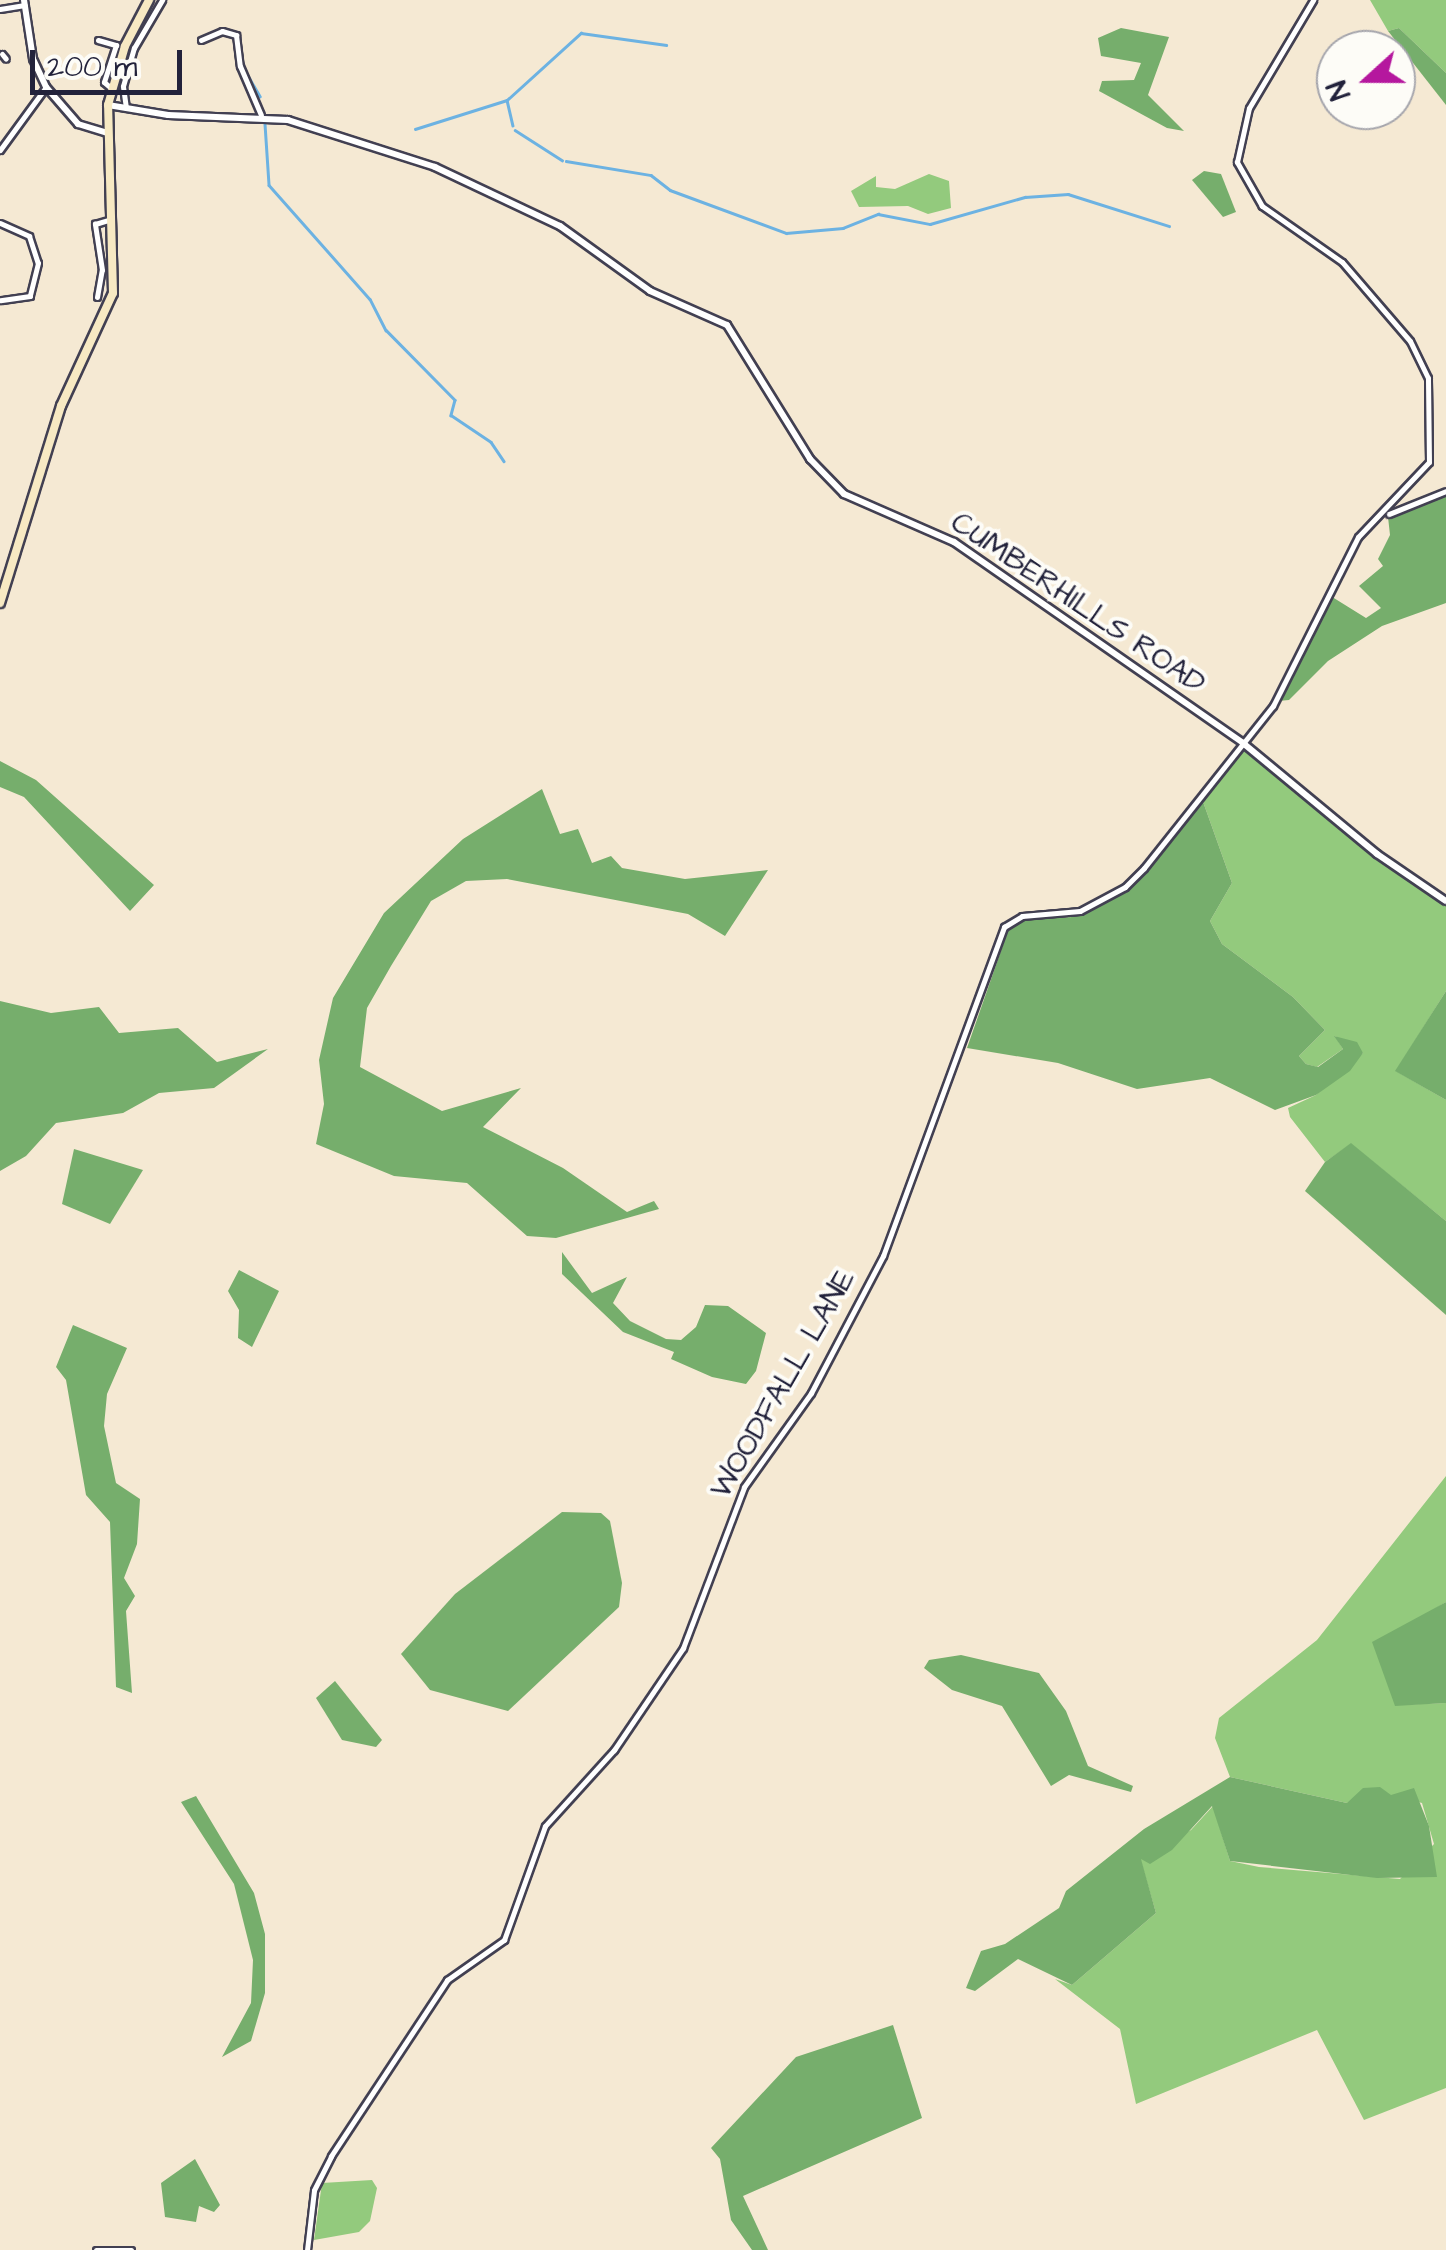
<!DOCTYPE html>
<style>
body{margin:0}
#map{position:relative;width:1446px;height:2250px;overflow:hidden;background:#f5e9d3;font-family:"Architects Daughter",sans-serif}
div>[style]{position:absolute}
.green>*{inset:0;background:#93ca7d}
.forest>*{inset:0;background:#76ae6c}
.stream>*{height:2.5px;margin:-1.25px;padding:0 1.25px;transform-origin:1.25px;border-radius:1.25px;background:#6cb2e2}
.roads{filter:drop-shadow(2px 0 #424052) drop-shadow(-2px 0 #424052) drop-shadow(0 2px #424052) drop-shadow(0 -2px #424052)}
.minor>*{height:5px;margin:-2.5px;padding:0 2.5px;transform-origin:2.5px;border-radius:2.5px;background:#fff}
.tertiary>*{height:6px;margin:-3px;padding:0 3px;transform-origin:3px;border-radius:3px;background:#fff}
.secondary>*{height:8px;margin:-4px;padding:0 4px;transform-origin:4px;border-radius:4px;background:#f7e9c3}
span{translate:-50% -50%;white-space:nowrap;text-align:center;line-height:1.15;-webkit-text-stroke:8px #fdfcf7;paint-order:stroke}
.street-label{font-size:30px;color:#22223b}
.north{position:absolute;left:1316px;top:30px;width:100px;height:100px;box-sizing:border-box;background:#fdfcf7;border:2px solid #a5a5ac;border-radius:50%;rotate:249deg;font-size:28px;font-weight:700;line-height:40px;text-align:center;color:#22223b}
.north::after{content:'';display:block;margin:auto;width:35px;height:45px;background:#b5179e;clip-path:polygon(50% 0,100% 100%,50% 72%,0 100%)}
.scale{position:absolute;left:30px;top:50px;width:152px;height:45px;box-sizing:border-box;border:5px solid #22223b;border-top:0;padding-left:12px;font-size:30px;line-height:35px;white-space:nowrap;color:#22223b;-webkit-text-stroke:8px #fdfcf7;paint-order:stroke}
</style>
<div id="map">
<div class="green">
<div style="clip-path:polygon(1370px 0,1446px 0,1446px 73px,1399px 28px,1388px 31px)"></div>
<div style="clip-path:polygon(929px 174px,949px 181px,951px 208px,928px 214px,908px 206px,859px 207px,851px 191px,876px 176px,876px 187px,895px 189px)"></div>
<div style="clip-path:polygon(1246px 748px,1446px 903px,1446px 991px,1396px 1071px,1446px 1100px,1446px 1221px,1351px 1144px,1325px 1162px,1290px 1117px,1288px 1108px,1316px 1095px,1363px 1053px,1335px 1036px,1343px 1049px,1317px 1067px,1306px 1064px,1299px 1056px,1325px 1030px,1293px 997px,1222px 944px,1210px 921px,1232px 883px,1201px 796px,1222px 765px)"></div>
<div style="clip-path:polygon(1446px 1476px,1446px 1602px,1415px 1621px,1395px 1705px,1446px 1703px,1446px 2088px,1364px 2120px,1317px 2030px,1136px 2104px,1120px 2029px,1055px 1979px,1072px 1985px,1156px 1913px,1140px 1858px,1191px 1830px,1213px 1806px,1230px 1861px,1259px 1867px,1400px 1879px,1434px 1844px,1422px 1803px,1391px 1795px,1347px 1803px,1230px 1777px,1215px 1738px,1219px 1718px,1317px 1640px)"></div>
<div style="clip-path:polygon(372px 2180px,377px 2188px,370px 2221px,359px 2232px,314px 2240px,322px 2183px)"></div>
</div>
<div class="forest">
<div style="clip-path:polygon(1121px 28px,1169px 37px,1148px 95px,1184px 131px,1167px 128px,1099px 91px,1102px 81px,1134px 80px,1141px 63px,1101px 56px,1098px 38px)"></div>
<div style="clip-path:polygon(1399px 28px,1446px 73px,1446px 105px,1388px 31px)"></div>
<div style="clip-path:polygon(1204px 171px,1221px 174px,1236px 212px,1223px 217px,1192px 180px)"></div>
<div style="clip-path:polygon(1446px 493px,1446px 603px,1382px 626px,1328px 661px,1289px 700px,1278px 701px,1329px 595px,1366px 618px,1381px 608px,1359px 586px,1383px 566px,1378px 559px,1390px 535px,1388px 517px)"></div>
<div style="clip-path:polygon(0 761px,36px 780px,154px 885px,130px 911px,24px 797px,0 787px)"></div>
<div style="clip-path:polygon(542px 789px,560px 834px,578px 829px,592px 863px,611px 856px,622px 868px,685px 879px,768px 870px,725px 936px,688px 914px,507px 879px,466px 881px,431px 901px,391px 966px,367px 1008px,360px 1067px,442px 1111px,521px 1088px,483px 1127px,563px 1168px,627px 1212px,654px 1201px,659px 1209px,556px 1238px,527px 1236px,467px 1183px,394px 1176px,316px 1144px,324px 1104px,319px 1060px,333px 998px,384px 913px,463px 839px)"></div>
<div style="clip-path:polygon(1201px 796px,1232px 883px,1210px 921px,1222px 944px,1293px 997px,1325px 1030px,1299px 1056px,1306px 1064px,1318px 1067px,1343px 1049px,1334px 1036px,1357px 1042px,1363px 1053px,1350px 1071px,1316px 1095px,1275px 1110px,1210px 1078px,1137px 1089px,1058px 1063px,967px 1048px,1009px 928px,1019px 920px,1072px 917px,1125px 891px)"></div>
<div style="clip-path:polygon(1446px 991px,1446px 1100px,1395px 1071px)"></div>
<div style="clip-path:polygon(0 1001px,51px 1013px,99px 1007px,119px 1033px,178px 1028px,217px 1062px,268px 1049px,214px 1088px,159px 1093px,123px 1113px,56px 1123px,26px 1156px,0 1171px)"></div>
<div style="clip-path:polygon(1351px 1143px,1446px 1221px,1446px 1315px,1305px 1191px,1325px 1162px)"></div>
<div style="clip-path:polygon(74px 1149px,143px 1170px,110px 1224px,62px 1204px)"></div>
<div style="clip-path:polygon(562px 1252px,592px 1293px,627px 1277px,613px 1303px,630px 1321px,666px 1339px,681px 1340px,696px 1327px,705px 1305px,728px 1306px,766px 1333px,756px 1371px,746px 1384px,712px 1377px,671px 1359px,674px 1352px,623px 1332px,562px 1274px)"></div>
<div style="clip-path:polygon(239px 1270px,279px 1291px,252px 1347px,238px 1338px,239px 1310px,228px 1291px)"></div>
<div style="clip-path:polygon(73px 1325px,127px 1348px,107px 1394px,104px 1426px,116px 1483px,140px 1499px,137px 1544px,124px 1578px,135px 1596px,126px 1611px,132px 1693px,116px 1687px,110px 1522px,86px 1495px,66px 1380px,56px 1367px)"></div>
<div style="clip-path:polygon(562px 1512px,601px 1513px,610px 1521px,622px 1583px,619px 1607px,508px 1711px,430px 1690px,401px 1654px,455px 1594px)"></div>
<div style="clip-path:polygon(1446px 1602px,1446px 1703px,1395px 1706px,1372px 1642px)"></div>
<div style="clip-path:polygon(961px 1655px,1039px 1673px,1066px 1711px,1088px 1766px,1133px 1786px,1131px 1792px,1069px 1775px,1051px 1786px,1002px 1706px,952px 1690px,924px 1668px,929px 1660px)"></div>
<div style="clip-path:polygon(335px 1681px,382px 1740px,376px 1747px,342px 1740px,316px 1698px)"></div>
<div style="clip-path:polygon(1230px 1777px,1347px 1803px,1363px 1788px,1380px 1787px,1391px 1795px,1414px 1788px,1429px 1826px,1437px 1877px,1377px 1878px,1230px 1861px,1212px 1806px,1172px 1850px,1150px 1864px,1141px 1859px,1156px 1913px,1072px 1985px,1018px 1959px,975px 1991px,966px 1988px,981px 1951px,1005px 1944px,1059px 1908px,1066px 1891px,1144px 1829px)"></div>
<div style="clip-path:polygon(196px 1796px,254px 1893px,265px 1934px,265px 1993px,251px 2041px,222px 2057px,251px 2003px,253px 1960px,234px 1884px,181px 1802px)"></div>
<div style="clip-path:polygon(893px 2025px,922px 2118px,743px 2196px,768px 2250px,752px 2250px,731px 2220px,720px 2159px,711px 2148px,796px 2057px)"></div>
<div style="clip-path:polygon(195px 2159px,220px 2205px,214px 2212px,199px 2206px,196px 2222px,165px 2217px,161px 2183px)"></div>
</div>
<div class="stream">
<div style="left:246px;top:72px;width:28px;rotate:60deg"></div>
<div style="left:507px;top:100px;width:26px;rotate:77deg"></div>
<div style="left:265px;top:124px;width:61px;rotate:86.2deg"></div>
<div style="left:269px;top:185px;width:152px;rotate:48.5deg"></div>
<div style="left:370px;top:299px;width:35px;rotate:63deg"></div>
<div style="left:386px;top:330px;width:98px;rotate:45.4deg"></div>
<div style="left:455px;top:400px;width:16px;rotate:105deg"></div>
<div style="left:451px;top:415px;width:48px;rotate:34deg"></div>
<div style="left:491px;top:442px;width:23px;rotate:56deg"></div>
<div style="left:415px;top:129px;width:96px;rotate:-17.5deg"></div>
<div style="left:507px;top:100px;width:100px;rotate:-42.2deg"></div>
<div style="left:581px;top:33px;width:86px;rotate:8deg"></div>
<div style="left:515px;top:130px;width:56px;rotate:32.6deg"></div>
<div style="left:566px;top:161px;width:86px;rotate:9.4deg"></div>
<div style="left:651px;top:175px;width:24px;rotate:38deg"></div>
<div style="left:670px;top:190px;width:124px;rotate:20.3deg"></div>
<div style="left:786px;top:233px;width:57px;rotate:-5deg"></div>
<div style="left:843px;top:228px;width:38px;rotate:-22deg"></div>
<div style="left:878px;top:214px;width:53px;rotate:10.9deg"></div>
<div style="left:930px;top:224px;width:99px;rotate:-15.9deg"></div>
<div style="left:1025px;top:197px;width:43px;rotate:-4deg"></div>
<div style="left:1068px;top:194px;width:106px;rotate:17.6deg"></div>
</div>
<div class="roads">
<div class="minor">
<div style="left:0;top:9px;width:25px;rotate:-9deg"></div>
<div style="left:98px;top:40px;width:19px;rotate:16deg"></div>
<div style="left:116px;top:45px;width:39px;rotate:108deg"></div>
<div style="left:104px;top:82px;width:9px;rotate:41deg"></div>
<div style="left:201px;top:40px;width:23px;rotate:-23deg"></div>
<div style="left:222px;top:31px;width:15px;rotate:16deg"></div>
<div style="left:236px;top:35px;width:31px;rotate:83deg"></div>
<div style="left:240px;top:66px;width:53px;rotate:66.8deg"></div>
<div style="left:2px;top:54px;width:6px;rotate:51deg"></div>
<div style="left:126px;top:108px;width:22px;rotate:-98deg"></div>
<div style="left:123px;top:86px;width:40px;rotate:-74deg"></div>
<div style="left:134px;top:48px;width:56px;rotate:-59.7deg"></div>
<div style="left:0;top:150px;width:78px;rotate:-53.9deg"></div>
<div style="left:0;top:223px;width:32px;rotate:24deg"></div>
<div style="left:29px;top:236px;width:28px;rotate:72deg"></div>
<div style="left:38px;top:263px;width:34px;rotate:104deg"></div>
<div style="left:30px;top:296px;width:30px;rotate:172deg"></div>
<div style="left:97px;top:297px;width:27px;rotate:-80deg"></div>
<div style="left:102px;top:270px;width:47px;rotate:-98.7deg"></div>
<div style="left:95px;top:224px;width:17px;rotate:-17deg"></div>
<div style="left:1389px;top:514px;width:61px;rotate:-22deg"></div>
<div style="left:96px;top:2250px;width:35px"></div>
<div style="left:307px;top:2250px;width:60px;rotate:-83.3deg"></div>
<div style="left:314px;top:2190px;width:38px;rotate:-63deg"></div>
<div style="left:331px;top:2156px;width:211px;rotate:-56.6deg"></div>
<div style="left:447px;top:1980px;width:70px;rotate:-35.1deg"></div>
<div style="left:504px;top:1940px;width:121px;rotate:-70.2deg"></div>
<div style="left:545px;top:1826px;width:103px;rotate:-47.8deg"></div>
<div style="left:614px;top:1750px;width:123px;rotate:-55.9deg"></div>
<div style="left:683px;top:1648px;width:172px;rotate:-69.2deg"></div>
<div style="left:744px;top:1487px;width:115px;rotate:-54.5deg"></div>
<div style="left:811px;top:1393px;width:155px;rotate:-62.3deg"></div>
<div style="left:883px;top:1256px;width:351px;rotate:-69.8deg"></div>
<div style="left:1004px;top:927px;width:21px;rotate:-31deg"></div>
<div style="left:1022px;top:916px;width:58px;rotate:-4.9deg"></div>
<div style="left:1080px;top:911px;width:51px;rotate:-28.1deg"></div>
<div style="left:1125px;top:887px;width:27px;rotate:-45deg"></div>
<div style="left:1144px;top:868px;width:207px;rotate:-51.5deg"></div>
<div style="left:1273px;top:706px;width:189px;rotate:-63.3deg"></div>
<div style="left:1358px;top:537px;width:103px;rotate:-46.6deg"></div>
<div style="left:1429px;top:462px;width:84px;rotate:-90.7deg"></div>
<div style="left:1428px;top:378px;width:41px;rotate:-115.9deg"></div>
<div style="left:1410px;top:341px;width:104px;rotate:-130.7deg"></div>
<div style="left:1342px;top:262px;width:98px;rotate:-145deg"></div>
<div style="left:1262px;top:206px;width:51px;rotate:-119.6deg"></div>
<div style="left:1237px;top:162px;width:55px;rotate:-77.5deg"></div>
<div style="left:1249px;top:108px;width:126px;rotate:-59.3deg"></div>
</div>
<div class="tertiary">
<div style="left:24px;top:0;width:60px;rotate:81.3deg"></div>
<div style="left:33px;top:59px;width:31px;rotate:65deg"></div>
<div style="left:46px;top:87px;width:49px;rotate:49.1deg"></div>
<div style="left:78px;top:124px;width:28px;rotate:17deg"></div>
<div style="left:108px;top:105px;width:61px;rotate:9.5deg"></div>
<div style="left:168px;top:115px;width:120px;rotate:2.4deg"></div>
<div style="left:288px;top:120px;width:154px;rotate:17.7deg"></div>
<div style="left:435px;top:167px;width:138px;rotate:25.3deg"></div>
<div style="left:560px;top:226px;width:111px;rotate:35.8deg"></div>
<div style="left:650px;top:291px;width:84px;rotate:23.8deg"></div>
<div style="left:727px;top:325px;width:158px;rotate:58.2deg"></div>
<div style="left:810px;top:459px;width:49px;rotate:45.8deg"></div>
<div style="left:844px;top:494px;width:120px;rotate:23.6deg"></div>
<div style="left:954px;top:542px;width:352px;rotate:34.8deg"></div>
<div style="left:1243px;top:743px;width:174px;rotate:39.6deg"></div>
<div style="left:1377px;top:854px;width:83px;rotate:34.3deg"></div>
</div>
<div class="secondary">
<div style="left:0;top:603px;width:206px;rotate:-72.8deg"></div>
<div style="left:61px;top:406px;width:124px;rotate:-65.3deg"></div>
<div style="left:113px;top:293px;width:188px;rotate:-91.5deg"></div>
<div style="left:108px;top:105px;width:61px;rotate:-73.9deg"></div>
<div style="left:125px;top:46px;width:52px;rotate:-62.4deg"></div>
</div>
</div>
<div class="street-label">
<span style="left:1078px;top:603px;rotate:34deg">CUMBERHILLS ROAD</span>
<span style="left:783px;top:1384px;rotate:-60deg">WOODFALL LANE</span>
</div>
<div class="north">N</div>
<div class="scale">200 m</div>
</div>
